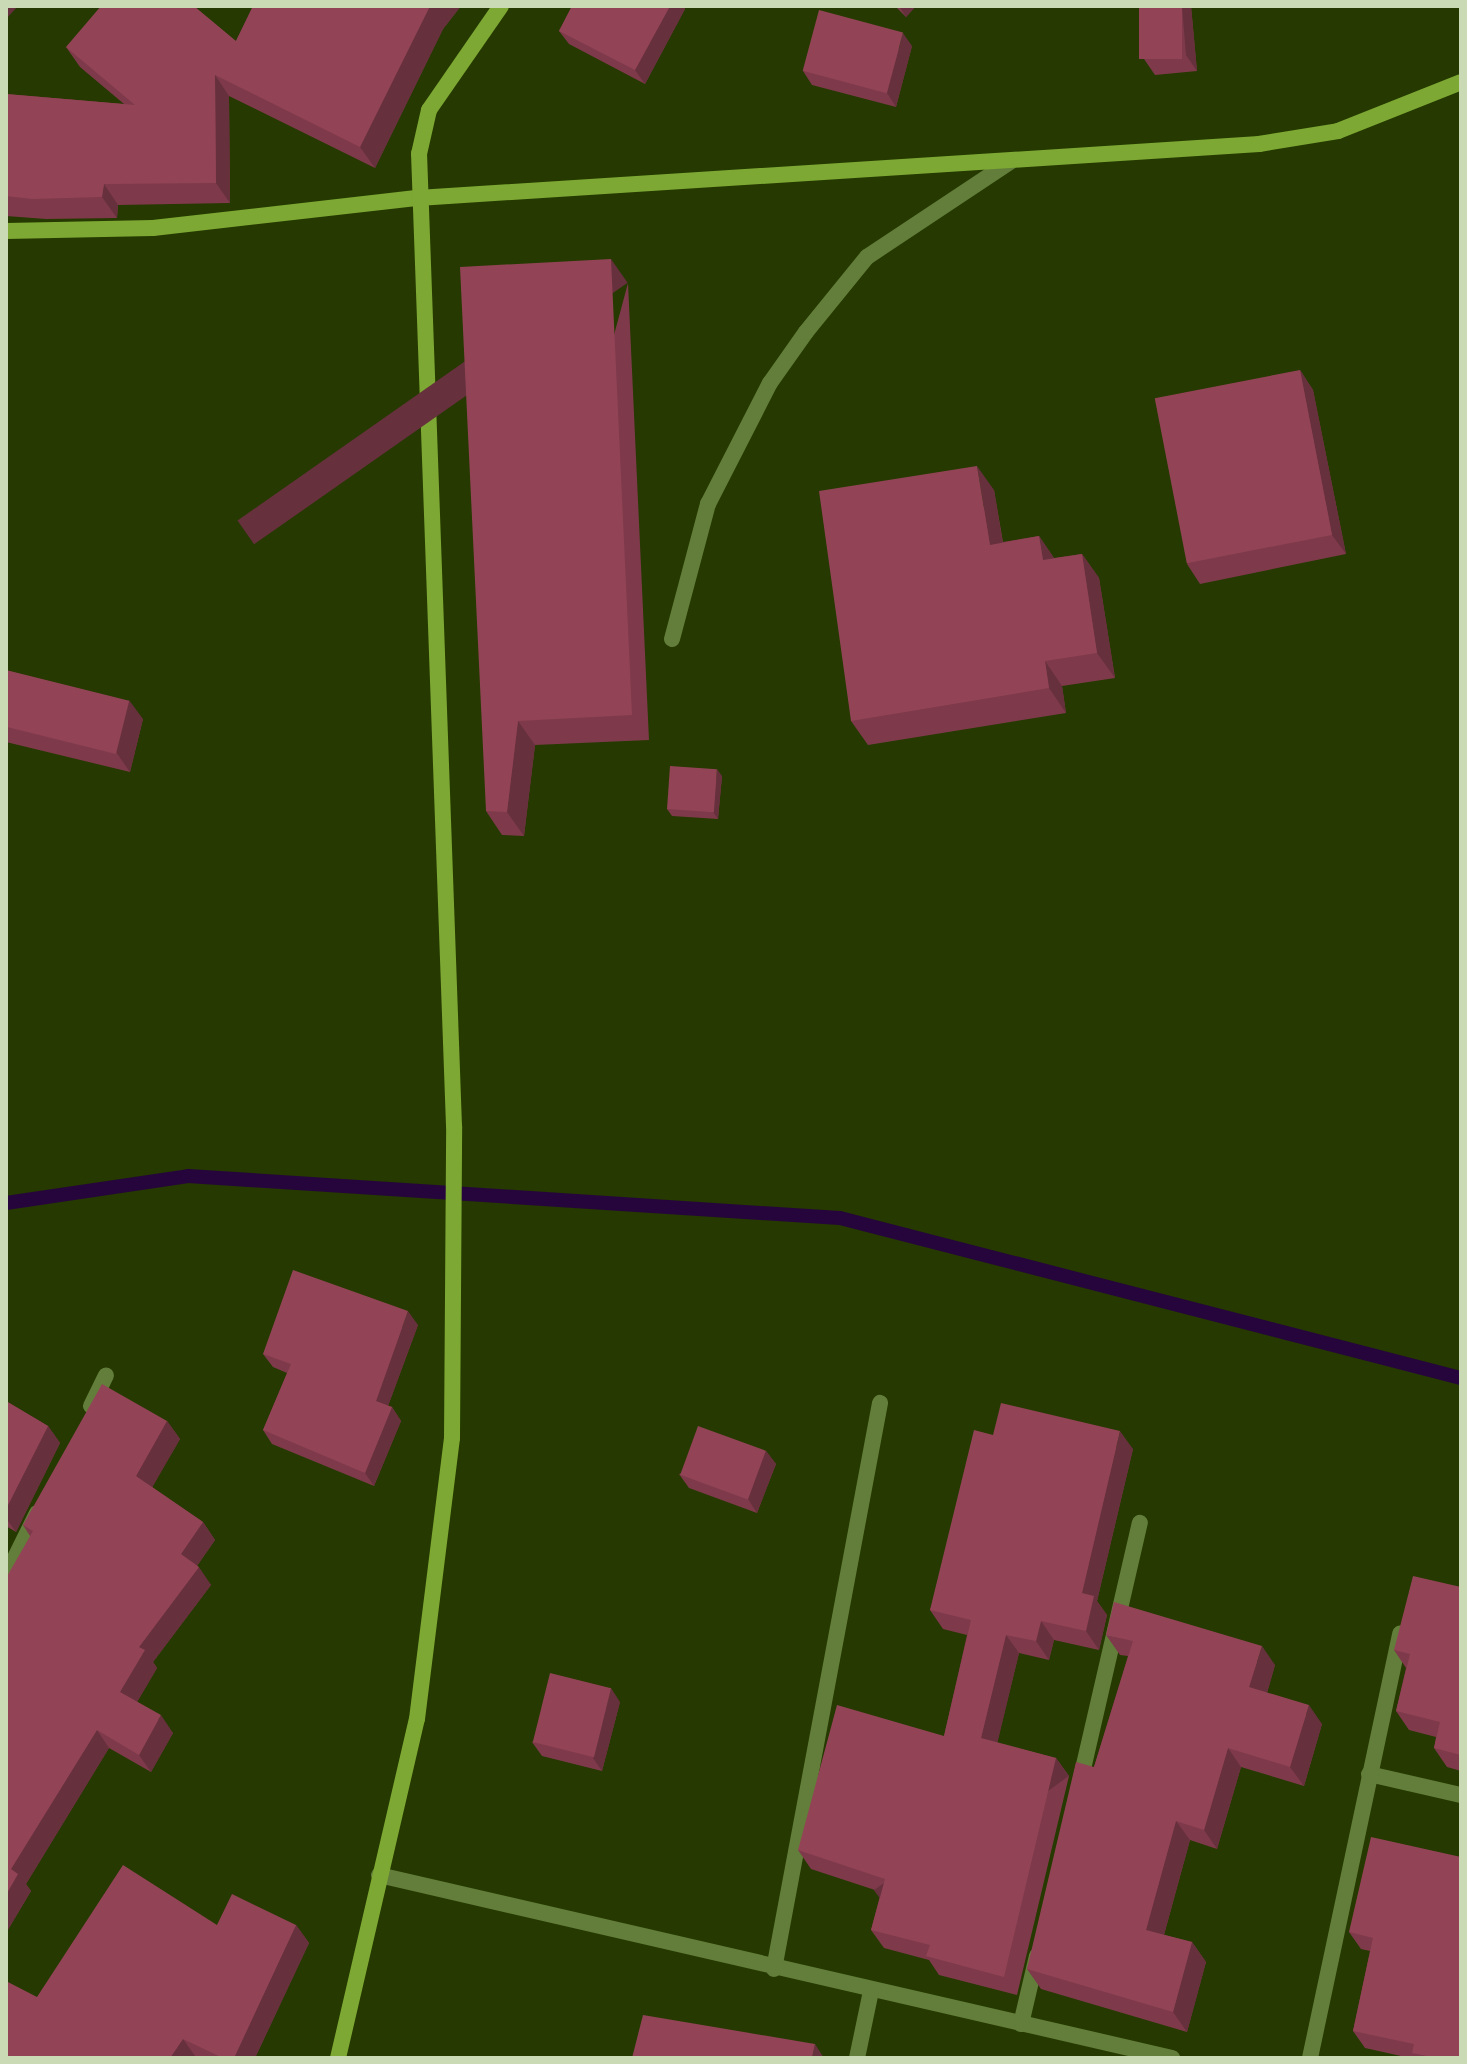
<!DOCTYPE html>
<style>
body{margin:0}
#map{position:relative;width:1467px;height:2064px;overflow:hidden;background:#253900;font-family:Raleway,sans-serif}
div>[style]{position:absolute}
.stream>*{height:14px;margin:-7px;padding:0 7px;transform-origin:7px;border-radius:7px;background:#26053c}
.lane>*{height:16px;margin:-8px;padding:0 8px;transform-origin:8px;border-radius:8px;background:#627e3a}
.street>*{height:16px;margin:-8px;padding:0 8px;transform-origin:8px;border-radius:8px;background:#627e3a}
.secondary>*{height:16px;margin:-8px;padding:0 8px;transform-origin:8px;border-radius:8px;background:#7ca833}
.wall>*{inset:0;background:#7e3a4a}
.shaded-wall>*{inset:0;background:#66303c;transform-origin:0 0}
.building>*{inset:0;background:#924456;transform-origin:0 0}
span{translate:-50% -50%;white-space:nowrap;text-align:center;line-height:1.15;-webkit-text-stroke:7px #121e01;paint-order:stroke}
.frame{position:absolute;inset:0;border:8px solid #c9dab5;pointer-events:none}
</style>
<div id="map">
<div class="stream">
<div style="left:6px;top:1203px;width:184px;rotate:-8.4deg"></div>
<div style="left:188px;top:1176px;width:653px;rotate:3.69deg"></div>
<div style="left:840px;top:1218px;width:641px;rotate:14.45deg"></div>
</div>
<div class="lane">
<div style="left:672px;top:639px;width:140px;rotate:-75.1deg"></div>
<div style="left:708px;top:504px;width:136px;rotate:-62.9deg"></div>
<div style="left:770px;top:383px;width:62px;rotate:-54.8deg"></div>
<div style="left:806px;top:332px;width:97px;rotate:-50.9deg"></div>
<div style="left:867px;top:257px;width:175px;rotate:-33.6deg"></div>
<div style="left:91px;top:1406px;width:34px;rotate:-64deg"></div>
<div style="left:6px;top:1576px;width:70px;rotate:-63.8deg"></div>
</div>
<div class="street">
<div style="left:1369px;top:1774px;width:94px;rotate:12.9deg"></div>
<div style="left:1080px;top:1782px;width:266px;rotate:-77deg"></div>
<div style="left:379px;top:1875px;width:814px;rotate:12.99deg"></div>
<div style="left:774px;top:1969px;width:576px;rotate:-79.39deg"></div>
<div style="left:1021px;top:2024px;width:70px;rotate:-76.8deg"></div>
<div style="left:857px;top:2058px;width:68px;rotate:-78.2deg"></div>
<div style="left:1310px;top:2058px;width:434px;rotate:-78deg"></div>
</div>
<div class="secondary">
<div style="left:6px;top:231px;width:147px;rotate:-1.2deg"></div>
<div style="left:153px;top:228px;width:267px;rotate:-6.5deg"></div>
<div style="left:418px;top:198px;width:843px;rotate:-3.67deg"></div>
<div style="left:1259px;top:144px;width:80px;rotate:-9.3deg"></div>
<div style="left:1338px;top:131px;width:132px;rotate:-21.7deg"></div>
<div style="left:338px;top:2058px;width:348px;rotate:-76.9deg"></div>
<div style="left:417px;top:1719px;width:283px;rotate:-82.9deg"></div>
<div style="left:452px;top:1438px;width:312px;rotate:-89.6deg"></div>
<div style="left:454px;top:1126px;width:973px;rotate:-92.06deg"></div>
<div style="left:419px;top:154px;width:45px;rotate:-77.2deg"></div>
<div style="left:429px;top:110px;width:126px;rotate:-55.3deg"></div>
</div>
<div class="wall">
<div style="clip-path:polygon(253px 6px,461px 6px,443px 29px,375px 168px,229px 96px,230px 203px,118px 205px,117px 218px,46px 219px,6px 216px,6px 94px,124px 104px,80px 67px,66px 47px,236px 41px)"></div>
<div style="clip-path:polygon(572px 6px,683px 6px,685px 9px,645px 84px,569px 44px,559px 31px)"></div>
<div style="clip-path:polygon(895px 6px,916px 6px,906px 17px)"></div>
<div style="clip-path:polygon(1139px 6px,1191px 6px,1197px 71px,1155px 75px,1144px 59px)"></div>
<div style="clip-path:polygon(912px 46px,896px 107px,812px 85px,803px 71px)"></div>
<div style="clip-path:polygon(628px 283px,649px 740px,535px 745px,524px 836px,502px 835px,486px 811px)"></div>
<div style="clip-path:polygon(1300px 370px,1313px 390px,1346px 554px,1200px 584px,1187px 564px)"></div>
<div style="clip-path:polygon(994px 490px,1003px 542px,1039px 536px,1054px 558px,1082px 554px,1099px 578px,1115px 678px,1062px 686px,1066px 713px,868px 745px,851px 721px)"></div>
<div style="clip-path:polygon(6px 670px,143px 719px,130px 772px,6px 742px)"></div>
<div style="clip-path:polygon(722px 776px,718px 819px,672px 816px,667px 809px)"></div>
<div style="clip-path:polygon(418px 1325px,388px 1406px,392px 1407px,401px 1421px,374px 1486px,272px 1444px,263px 1430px,287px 1373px,273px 1367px,263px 1354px)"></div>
<div style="clip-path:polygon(6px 1401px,48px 1426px,60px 1443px,16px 1532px,6px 1526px)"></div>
<div style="clip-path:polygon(167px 1421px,180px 1439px,152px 1487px,203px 1522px,215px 1540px,197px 1566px,211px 1585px,153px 1662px,157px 1668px,137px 1702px,173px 1733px,151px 1772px,109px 1748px,26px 1884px,31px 1891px,6px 1933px,30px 1536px,23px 1525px)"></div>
<div style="clip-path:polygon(993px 1435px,1133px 1449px,1097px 1601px,1107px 1615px,1099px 1650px,1054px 1640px,1049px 1660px,1019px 1653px,997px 1743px,1056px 1758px,1069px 1776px,1017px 1995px,939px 1975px,929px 1960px,884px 1948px,871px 1930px,881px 1892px,811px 1869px,798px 1850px,944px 1736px,967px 1635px,943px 1629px,930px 1610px)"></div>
<div style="clip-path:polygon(766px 1451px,776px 1464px,757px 1513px,689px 1488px,679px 1474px)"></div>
<div style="clip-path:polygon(1461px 1587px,1461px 1771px,1447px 1767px,1434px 1748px,1436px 1737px,1409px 1730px,1396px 1711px,1406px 1668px,1394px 1650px)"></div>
<div style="clip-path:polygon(1106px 1635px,1275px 1665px,1267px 1693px,1322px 1724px,1304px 1786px,1241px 1767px,1217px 1849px,1190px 1840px,1164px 1935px,1192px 1942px,1206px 1962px,1187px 2032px,1041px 1989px,1027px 1969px,1094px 1767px,1128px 1656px,1120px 1655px)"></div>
<div style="clip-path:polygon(620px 1702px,602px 1771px,542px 1756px,532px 1742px)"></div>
<div style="clip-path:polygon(1461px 1857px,1461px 2058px,1410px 2058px,1365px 2048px,1353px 2031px,1370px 1951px,1361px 1949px,1349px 1932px)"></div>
<div style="clip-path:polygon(217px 1925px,296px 1925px,309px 1943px,255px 2058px,198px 2058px,195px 2056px,194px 2058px,6px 2058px,37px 1997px)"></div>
</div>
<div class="shaded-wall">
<div style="clip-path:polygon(6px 6px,18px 6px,6px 19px)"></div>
<div style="clip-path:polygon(430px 6px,461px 6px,443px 29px,375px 168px,360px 147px)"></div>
<div style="clip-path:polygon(670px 6px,683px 6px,685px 9px,645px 84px,635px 70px)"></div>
<div style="clip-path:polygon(899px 6px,916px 6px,906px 17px)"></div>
<div style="clip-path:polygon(1182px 6px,1191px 6px,1197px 71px,1186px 55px)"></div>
<div style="clip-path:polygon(903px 33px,912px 46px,896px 107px,887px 93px)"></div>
<div style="clip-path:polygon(215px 75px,229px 96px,230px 203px,216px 183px)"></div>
<div style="clip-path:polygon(104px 184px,118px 205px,117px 218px,102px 197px)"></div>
<div style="left:611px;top:259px;width:29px;height:456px;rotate:55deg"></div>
<div style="clip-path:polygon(1300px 370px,1313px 390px,1346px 554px,1332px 535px)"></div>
<div style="clip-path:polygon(977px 466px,994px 490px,1007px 569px,990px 545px)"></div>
<div style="clip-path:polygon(1039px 536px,1056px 561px,1043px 560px)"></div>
<div style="clip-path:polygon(1082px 554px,1099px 578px,1115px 678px,1097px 653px)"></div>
<div style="clip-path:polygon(1045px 661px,1062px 686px,1066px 713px,1049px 688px)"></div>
<div style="clip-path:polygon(129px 700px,143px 719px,130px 772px,116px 752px)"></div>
<div style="clip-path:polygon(518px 721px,535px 745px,524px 836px,507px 812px)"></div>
<div style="clip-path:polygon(717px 769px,722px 776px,718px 819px,713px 812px)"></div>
<div style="clip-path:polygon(408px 1311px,418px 1325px,385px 1414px,376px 1401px)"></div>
<div style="clip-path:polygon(392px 1407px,401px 1421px,374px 1486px,365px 1473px)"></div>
<div style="clip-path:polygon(167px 1421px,180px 1439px,149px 1493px,136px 1476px)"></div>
<div style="clip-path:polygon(48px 1426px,60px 1443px,16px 1532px,6px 1518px,6px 1509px)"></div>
<div style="clip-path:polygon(1120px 1431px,1133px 1449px,1097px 1601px,1107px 1615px,1099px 1650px,1086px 1631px,1082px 1593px)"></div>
<div style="clip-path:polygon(766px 1451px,776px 1464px,757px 1513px,748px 1499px)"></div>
<div style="clip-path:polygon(203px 1522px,215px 1540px,193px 1571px,181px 1554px)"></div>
<div style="clip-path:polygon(199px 1567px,211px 1585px,153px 1662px,157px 1668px,133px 1709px,120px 1692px,139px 1647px)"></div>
<div style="clip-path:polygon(1041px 1621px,1054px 1640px,1049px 1660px,1036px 1641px)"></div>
<div style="clip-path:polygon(1006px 1635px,1019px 1653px,994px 1757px,981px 1738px)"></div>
<div style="clip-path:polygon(1262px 1646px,1275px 1665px,1263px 1707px,1249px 1687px)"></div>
<div style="clip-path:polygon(611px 1688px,620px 1702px,602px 1771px,593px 1758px)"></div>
<div style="clip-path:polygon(1309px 1705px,1322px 1724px,1304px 1786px,1290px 1767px)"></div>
<div style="clip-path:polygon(161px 1715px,173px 1733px,151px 1772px,139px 1755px)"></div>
<div style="clip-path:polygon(97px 1730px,109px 1748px,26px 1884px,31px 1891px,6px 1933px,6px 1895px,11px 1869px)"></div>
<div style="clip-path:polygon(1228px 1748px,1241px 1767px,1217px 1849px,1204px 1830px)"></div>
<div style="left:1056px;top:1758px;width:22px;height:225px;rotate:54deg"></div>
<div style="clip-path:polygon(1176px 1821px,1190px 1840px,1160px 1949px,1146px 1930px)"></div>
<div style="clip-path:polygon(296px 1925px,309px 1943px,255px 2058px,234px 2058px)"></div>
<div style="clip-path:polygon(1192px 1942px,1206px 1962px,1187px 2032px,1173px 2012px)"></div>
<div style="clip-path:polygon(183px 2039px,195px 2056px,194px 2058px,170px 2058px)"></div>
<div style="clip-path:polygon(815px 2044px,824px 2058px,812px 2058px)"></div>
</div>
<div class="building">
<div style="clip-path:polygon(101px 6px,194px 6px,236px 41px,253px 6px,430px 6px,360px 147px,215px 75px,216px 183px,104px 184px,102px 197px,32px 199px,6px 196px,6px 94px,135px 105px,66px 47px)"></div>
<div style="clip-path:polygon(572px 6px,670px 6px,635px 70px,559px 31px)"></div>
<div style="left:1139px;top:6px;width:43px;height:53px"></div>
<div style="left:819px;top:10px;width:87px;height:63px;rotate:15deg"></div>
<div style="clip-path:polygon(611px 259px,632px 715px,518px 721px,507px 812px,486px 811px,460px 267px)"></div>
<div style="left:1300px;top:370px;width:168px;height:148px;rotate:79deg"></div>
<div style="clip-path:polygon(977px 466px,990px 545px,1039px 536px,1043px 560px,1082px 554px,1097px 653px,1045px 661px,1049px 688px,851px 721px,819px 491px)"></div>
<div style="left:6px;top:670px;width:127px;height:55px;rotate:14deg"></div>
<div style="left:670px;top:766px;width:47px;height:43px;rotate:4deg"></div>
<div style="clip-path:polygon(293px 1270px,408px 1311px,376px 1401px,392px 1407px,365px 1473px,263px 1430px,291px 1364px,263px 1354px)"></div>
<div style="clip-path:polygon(102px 1384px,167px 1421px,136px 1476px,203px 1522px,181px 1554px,199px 1567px,139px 1647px,145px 1650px,120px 1692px,161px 1715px,139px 1755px,97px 1730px,11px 1869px,18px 1874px,6px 1895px,6px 1578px,33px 1531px,23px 1525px)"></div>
<div style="clip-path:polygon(6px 1401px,48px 1426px,6px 1509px)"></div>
<div style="clip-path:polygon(1001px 1403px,1120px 1431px,1082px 1593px,1094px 1596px,1086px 1631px,1041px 1621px,1036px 1641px,1006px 1635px,981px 1738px,1056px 1758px,1004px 1977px,926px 1956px,930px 1945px,871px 1930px,885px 1879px,798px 1850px,837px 1705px,944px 1736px,971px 1620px,930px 1610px,974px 1430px,993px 1435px)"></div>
<div style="left:698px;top:1426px;width:72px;height:52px;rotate:20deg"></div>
<div style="clip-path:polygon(1413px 1576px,1461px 1587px,1461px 1755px,1434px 1748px,1440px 1722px,1396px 1711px,1410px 1654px,1394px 1650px)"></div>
<div style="clip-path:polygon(1114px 1602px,1262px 1646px,1249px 1687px,1309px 1705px,1290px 1767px,1228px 1748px,1204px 1830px,1176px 1821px,1146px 1930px,1192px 1942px,1173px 2012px,1027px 1969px,1076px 1762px,1094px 1767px,1133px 1641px,1106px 1635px)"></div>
<div style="left:550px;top:1673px;width:63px;height:71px;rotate:14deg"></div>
<div style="clip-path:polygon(1371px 1837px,1461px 1857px,1461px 2058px,1437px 2058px,1412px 2053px,1414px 2044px,1353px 2031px,1373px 1938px,1349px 1932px)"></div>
<div style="clip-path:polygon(123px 1865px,217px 1925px,232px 1894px,296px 1925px,234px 2058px,223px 2058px,183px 2039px,170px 2058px,6px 2058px,6px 1981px,37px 1997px)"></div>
<div style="clip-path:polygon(643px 2015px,815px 2044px,812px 2058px,632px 2058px)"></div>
</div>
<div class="frame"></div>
</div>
